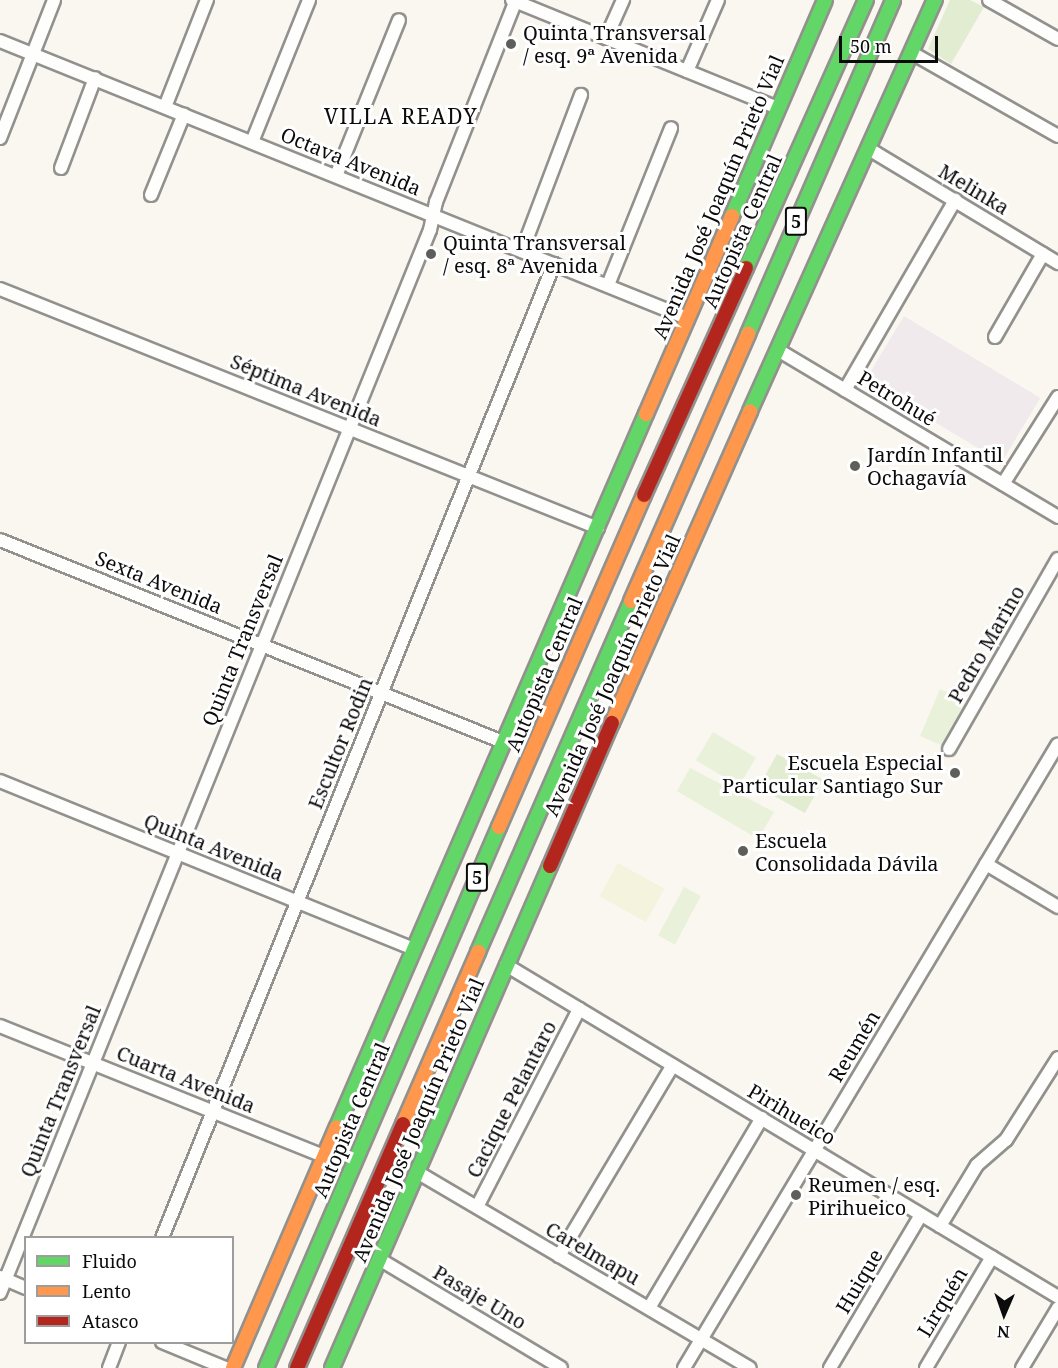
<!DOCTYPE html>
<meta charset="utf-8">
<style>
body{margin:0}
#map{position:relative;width:1058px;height:1368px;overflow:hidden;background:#f9f7ef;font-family:"Noto Serif",serif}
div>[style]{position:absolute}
.industrial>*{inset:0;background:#f0eaec;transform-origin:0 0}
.farmland>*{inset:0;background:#f4f3dd;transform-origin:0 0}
.green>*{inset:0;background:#e1ecd1;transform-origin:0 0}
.pitch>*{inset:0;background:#eaf1da;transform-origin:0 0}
.roads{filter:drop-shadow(2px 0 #92918e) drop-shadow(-2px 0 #92918e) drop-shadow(0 2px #92918e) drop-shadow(0 -2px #92918e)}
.street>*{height:12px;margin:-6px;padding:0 6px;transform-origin:6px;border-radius:6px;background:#fefefd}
.fast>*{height:14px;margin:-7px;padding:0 7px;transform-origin:7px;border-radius:7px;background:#63d668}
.slow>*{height:14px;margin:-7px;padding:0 7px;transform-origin:7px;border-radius:7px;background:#ff974d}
.jam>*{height:14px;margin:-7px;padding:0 7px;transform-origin:7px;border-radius:7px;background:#b3261e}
.dots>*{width:16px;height:16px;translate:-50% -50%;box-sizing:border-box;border:3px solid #fff;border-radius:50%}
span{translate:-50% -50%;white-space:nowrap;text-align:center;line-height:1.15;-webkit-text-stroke:6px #fff;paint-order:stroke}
.shield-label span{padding:2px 4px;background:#fff;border:2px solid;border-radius:4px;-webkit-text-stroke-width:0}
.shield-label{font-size:18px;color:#0b0b0b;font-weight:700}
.poi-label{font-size:20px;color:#0b0b0b}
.left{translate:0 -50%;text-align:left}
.right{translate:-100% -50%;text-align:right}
.street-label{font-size:20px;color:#0b0b0b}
.neighbourhood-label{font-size:21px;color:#0b0b0b;letter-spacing:1.5px}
.legend{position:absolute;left:24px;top:1236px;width:210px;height:108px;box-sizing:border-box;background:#fff;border:2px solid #9d9d9d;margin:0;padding:8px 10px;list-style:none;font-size:18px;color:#0b0b0b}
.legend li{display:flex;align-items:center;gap:12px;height:30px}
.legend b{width:30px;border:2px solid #9d9d9d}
.north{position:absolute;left:974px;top:1284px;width:60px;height:60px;-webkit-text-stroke:4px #fff;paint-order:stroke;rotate:182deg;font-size:16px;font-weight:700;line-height:24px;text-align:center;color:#0b0b0b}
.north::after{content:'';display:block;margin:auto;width:21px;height:27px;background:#0b0b0b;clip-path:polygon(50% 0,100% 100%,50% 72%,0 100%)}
.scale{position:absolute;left:839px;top:36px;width:99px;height:27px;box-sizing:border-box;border:3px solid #0b0b0b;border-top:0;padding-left:8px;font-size:18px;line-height:21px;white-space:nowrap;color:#0b0b0b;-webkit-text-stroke:4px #fff;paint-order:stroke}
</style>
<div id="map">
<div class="industrial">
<div style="left:904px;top:316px;width:159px;height:75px;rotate:31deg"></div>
</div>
<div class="farmland">
<div style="left:618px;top:863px;width:53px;height:38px;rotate:29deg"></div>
</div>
<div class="green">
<div style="clip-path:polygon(950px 0,970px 0,984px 7px,951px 64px,928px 49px)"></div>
<div style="left:777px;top:754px;width:53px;height:38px;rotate:29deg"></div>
</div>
<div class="pitch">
<div style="left:940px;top:689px;width:28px;height:51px;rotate:23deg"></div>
<div style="left:713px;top:732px;width:50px;height:33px;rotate:31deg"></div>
<div style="clip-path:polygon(690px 768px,774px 812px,758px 839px,677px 791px)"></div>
<div style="left:684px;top:887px;width:19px;height:55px;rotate:28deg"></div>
</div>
<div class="roads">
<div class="street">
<div style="left:512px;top:0;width:287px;rotate:22.1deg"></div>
<div style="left:989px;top:0;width:79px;rotate:29.5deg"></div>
<div style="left:606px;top:38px;width:42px;rotate:-65.9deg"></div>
<div style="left:0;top:41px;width:741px;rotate:21.96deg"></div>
<div style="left:912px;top:53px;width:168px;rotate:29.6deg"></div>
<div style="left:687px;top:71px;width:77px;rotate:-66.4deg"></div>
<div style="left:165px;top:107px;width:115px;rotate:-68.6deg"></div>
<div style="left:0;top:138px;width:148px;rotate:-68.6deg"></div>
<div style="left:252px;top:142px;width:153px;rotate:-68.1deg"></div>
<div style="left:869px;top:149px;width:221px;rotate:31.1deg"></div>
<div style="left:61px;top:168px;width:96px;rotate:-69.3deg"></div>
<div style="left:336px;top:176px;width:168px;rotate:-68deg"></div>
<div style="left:151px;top:195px;width:87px;rotate:-67.8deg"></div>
<div style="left:522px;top:251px;width:167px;rotate:-69.3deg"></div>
<div style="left:608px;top:285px;width:169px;rotate:-68.1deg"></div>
<div style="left:0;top:289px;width:644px;rotate:21.78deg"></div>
<div style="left:995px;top:337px;width:96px;rotate:-60deg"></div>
<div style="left:778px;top:350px;width:326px;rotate:30.8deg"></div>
<div style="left:845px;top:390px;width:220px;rotate:-59.9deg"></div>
<div style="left:1003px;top:484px;width:103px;rotate:-57.7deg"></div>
<div style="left:0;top:540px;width:542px;rotate:21.88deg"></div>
<div style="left:949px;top:749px;width:219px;rotate:-60.2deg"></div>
<div style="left:0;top:781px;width:446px;rotate:22.1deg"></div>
<div style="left:986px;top:864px;width:84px;rotate:30.8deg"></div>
<div style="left:506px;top:965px;width:644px;rotate:31.02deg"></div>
<div style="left:0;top:1026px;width:349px;rotate:21.9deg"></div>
<div style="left:417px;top:1172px;width:386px;rotate:30.5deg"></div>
<div style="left:477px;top:1207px;width:223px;rotate:-62.7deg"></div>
<div style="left:940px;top:1226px;width:71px;rotate:-58.8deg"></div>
<div style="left:977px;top:1165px;width:38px;rotate:-41deg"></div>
<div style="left:1006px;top:1140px;width:97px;rotate:-57.6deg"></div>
<div style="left:162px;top:1238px;width:1050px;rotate:-68.08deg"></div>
<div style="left:559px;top:1256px;width:222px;rotate:-59.2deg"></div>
<div style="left:379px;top:1259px;width:212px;rotate:30.9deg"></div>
<div style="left:0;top:1277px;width:28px;rotate:23deg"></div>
<div style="left:0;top:1293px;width:1147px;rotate:-67.98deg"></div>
<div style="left:430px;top:230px;width:29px;rotate:-78deg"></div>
<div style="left:436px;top:202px;width:217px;rotate:-68.4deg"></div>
<div style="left:649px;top:1308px;width:221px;rotate:-59.3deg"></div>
<div style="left:162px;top:1342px;width:68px;rotate:22.4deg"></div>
<div style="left:109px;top:1368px;width:28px;rotate:-69deg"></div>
<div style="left:684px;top:1368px;width:727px;rotate:-59.06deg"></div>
<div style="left:830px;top:1368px;width:178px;rotate:-59.3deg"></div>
<div style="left:926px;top:1368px;width:129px;rotate:-59.3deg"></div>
<div style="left:1022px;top:1368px;width:70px;rotate:-59deg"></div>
</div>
<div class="fast">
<div style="left:732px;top:216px;width:235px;rotate:-66.7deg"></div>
<div style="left:746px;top:268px;width:294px;rotate:-65.9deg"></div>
<div style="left:748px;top:334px;width:364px;rotate:-66.5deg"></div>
<div style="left:750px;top:411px;width:451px;rotate:-65.8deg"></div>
<div style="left:478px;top:952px;width:383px;rotate:-66.4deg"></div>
<div style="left:337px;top:1127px;width:777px;rotate:-66.57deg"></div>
<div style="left:266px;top:1368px;width:589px;rotate:-66.7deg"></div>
<div style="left:332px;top:1368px;width:547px;rotate:-66.53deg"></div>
</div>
<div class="slow">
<div style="left:646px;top:414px;width:216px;rotate:-66.5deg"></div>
<div style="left:631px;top:601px;width:292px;rotate:-66.3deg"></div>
<div style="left:612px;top:723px;width:341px;rotate:-66.1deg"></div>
<div style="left:499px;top:827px;width:362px;rotate:-66.4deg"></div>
<div style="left:403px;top:1124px;width:188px;rotate:-66.4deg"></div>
<div style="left:233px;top:1368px;width:262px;rotate:-66.7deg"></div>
</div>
<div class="jam">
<div style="left:644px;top:495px;width:249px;rotate:-65.8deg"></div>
<div style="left:550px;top:866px;width:156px;rotate:-66.6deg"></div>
<div style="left:297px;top:1368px;width:266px;rotate:-66.5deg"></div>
</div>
</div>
<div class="dots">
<div style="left:511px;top:44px;background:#5e5e5b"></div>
<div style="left:431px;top:254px;background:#5e5e5b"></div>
<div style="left:855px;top:466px;background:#5e5e5b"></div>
<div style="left:955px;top:773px;background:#5e5e5b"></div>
<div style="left:743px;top:851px;background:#5e5e5b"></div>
<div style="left:796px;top:1195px;background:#5e5e5b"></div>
</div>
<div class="shield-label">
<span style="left:796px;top:221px">5</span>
<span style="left:477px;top:877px">5</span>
</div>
<div class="poi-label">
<span class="left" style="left:523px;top:44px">Quinta Transversal<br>/ esq. 9ª Avenida</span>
<span class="left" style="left:443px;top:254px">Quinta Transversal<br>/ esq. 8ª Avenida</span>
<span class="left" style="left:867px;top:466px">Jardín Infantil<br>Ochagavía</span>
<span class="right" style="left:943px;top:774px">Escuela Especial<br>Particular Santiago Sur</span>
<span class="left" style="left:755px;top:852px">Escuela<br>Consolidada Dávila</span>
<span class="left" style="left:808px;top:1196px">Reumen / esq.<br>Pirihueico</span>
</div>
<div class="street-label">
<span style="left:351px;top:161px;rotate:22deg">Octava Avenida</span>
<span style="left:974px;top:189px;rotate:31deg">Melinka</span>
<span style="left:718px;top:197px;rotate:-67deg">Avenida José Joaquín Prieto Vial</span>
<span style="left:742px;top:231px;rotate:-66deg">Autopista Central</span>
<span style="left:306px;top:390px;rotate:22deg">Séptima Avenida</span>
<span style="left:897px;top:398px;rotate:31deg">Petrohué</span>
<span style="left:159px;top:582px;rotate:22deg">Sexta Avenida</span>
<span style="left:242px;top:640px;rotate:-68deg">Quinta Transversal</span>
<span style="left:986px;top:644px;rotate:-60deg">Pedro Marino</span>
<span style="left:544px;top:674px;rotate:-67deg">Autopista Central</span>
<span style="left:612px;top:675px;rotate:-66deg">Avenida José Joaquín Prieto Vial</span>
<span style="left:340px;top:743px;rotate:-68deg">Escultor Rodin</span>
<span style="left:214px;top:847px;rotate:22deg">Quinta Avenida</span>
<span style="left:854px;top:1046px;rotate:-59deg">Reumén</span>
<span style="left:186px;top:1079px;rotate:22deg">Cuarta Avenida</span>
<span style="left:60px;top:1091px;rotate:-68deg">Quinta Transversal</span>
<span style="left:511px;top:1099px;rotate:-63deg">Cacique Pelantaro</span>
<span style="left:792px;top:1114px;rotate:31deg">Pirihueico</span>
<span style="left:351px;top:1120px;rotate:-67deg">Autopista Central</span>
<span style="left:418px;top:1120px;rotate:-67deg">Avenida José Joaquín Prieto Vial</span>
<span style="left:593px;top:1253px;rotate:30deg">Carelmapu</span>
<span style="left:859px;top:1281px;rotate:-59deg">Huique</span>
<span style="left:480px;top:1297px;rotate:31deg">Pasaje Uno</span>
<span style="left:942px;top:1302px;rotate:-59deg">Lirquén</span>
</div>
<div class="neighbourhood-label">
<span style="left:401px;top:116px">VILLA READY</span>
</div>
<ul class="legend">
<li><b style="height:8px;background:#63d668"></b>Fluido</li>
<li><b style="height:8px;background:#ff974d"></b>Lento</li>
<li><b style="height:8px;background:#b3261e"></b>Atasco</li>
</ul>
<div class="north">N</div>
<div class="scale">50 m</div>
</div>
